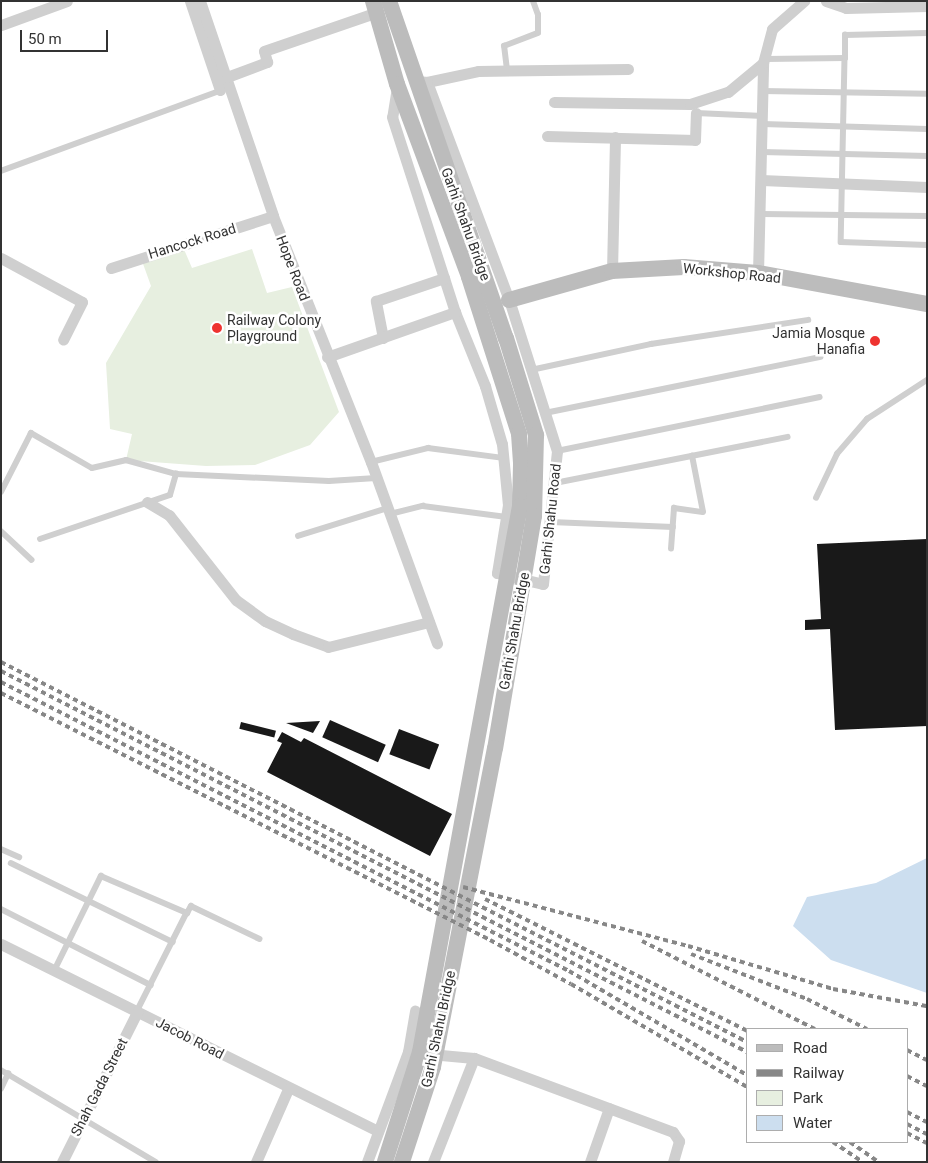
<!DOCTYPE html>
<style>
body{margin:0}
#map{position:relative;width:928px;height:1163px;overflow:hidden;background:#fff;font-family:Roboto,sans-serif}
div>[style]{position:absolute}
.green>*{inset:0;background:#e7efe0}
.water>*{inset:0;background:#ccdeef}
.building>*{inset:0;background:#191919;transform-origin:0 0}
.service>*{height:5.5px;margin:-2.75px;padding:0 2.75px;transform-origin:2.75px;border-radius:2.75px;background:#cfcfcf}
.minor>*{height:11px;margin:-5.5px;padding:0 5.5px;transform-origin:5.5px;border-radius:5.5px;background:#cfcfcf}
.secondary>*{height:16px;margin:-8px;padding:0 8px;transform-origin:8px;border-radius:8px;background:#bcbcbc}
.rail>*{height:4px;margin-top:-2px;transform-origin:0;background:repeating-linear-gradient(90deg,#878787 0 5px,transparent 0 9px)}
.dots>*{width:14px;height:14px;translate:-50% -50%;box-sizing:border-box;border:2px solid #fff;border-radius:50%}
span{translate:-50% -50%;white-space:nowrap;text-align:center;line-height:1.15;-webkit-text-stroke:5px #fff;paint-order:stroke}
.street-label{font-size:14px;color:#323232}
.poi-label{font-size:14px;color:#323232}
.left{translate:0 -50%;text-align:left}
.right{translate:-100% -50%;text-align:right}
.frame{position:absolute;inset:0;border:2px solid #323232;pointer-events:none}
.legend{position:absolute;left:746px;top:1028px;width:162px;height:115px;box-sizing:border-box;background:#fff;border:1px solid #adadad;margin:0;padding:6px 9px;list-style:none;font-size:15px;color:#323232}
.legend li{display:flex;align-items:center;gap:10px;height:25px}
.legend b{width:25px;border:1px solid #adadad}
.scale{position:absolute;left:20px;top:30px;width:88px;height:22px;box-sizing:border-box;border:2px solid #323232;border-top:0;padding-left:6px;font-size:15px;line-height:18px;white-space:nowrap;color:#323232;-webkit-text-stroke:4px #fff;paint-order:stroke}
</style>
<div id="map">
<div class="green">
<div style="clip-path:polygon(183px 247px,192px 268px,252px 249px,267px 293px,292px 287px,339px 412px,310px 445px,255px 465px,206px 466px,126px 460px,132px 434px,110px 429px,106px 363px,151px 286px,142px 261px)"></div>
</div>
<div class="water">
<div style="clip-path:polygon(927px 858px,927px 993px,831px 960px,793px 926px,807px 897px,876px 883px)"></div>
</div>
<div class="building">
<div style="clip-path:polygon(927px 539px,927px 726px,835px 730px,830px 629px,805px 630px,805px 620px,821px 619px,817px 544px)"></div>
<div style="left:330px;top:720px;width:61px;height:19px;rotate:24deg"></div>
<div style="clip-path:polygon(320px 721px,313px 733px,286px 723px)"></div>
<div style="left:241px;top:722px;width:36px;height:7px;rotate:14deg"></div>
<div style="left:399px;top:729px;width:43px;height:27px;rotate:21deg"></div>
<div style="clip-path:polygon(282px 732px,301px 742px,304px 738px,452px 814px,430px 856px,267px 772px,282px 743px,277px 741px)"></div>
</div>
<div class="service">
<div style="left:845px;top:58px;width:184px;rotate:91.2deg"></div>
<div style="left:841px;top:242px;width:86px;rotate:2deg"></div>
<div style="left:766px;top:59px;width:79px;rotate:-0.7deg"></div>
<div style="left:845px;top:58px;width:23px;rotate:-90deg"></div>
<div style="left:845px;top:35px;width:82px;rotate:-1.4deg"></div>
<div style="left:507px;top:70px;width:24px;rotate:-97deg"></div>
<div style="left:504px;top:46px;width:36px;rotate:-21deg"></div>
<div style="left:538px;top:33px;width:18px;rotate:-90deg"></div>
<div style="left:538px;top:15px;width:15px;rotate:-110deg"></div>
<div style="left:763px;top:91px;width:164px;rotate:1deg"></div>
<div style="left:696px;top:113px;width:67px;rotate:2.6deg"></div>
<div style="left:763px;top:124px;width:164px;rotate:1.7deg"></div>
<div style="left:762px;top:152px;width:165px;rotate:1.4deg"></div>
<div style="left:1px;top:171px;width:235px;rotate:-20.1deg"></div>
<div style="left:760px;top:214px;width:167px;rotate:0.7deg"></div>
<div style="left:531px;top:370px;width:123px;rotate:-12.2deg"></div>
<div style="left:651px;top:344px;width:159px;rotate:-8.7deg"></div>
<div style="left:545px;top:413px;width:281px;rotate:-11.5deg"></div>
<div style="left:557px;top:451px;width:268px;rotate:-11.6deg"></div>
<div style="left:371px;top:462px;width:59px;rotate:-13.8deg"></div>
<div style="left:428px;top:448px;width:77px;rotate:7.5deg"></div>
<div style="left:555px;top:483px;width:237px;rotate:-11.2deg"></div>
<div style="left:1px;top:492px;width:66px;rotate:-63deg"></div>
<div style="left:31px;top:433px;width:70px;rotate:29.8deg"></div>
<div style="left:92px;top:468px;width:35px;rotate:-13deg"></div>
<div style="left:126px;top:460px;width:52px;rotate:15.6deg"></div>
<div style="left:816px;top:498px;width:49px;rotate:-64.5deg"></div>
<div style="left:837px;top:454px;width:46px;rotate:-49.4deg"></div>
<div style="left:867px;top:419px;width:72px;rotate:-33deg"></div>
<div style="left:390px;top:514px;width:34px;rotate:-14deg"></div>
<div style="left:423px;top:506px;width:84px;rotate:7.5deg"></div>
<div style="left:551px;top:522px;width:122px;rotate:2.3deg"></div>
<div style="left:1px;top:531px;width:42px;rotate:43.1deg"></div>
<div style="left:298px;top:536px;width:94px;rotate:-17.3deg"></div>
<div style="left:40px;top:539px;width:137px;rotate:-18.7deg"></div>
<div style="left:170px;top:495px;width:22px;rotate:-74deg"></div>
<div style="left:176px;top:474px;width:153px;rotate:2.6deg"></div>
<div style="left:329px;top:481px;width:47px;rotate:-3.7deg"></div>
<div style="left:671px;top:549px;width:41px;rotate:-85.8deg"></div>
<div style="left:674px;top:508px;width:29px;rotate:8deg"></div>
<div style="left:703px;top:512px;width:57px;rotate:-101.1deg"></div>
<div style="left:1px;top:849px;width:20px;rotate:24deg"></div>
<div style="left:11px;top:863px;width:180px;rotate:26deg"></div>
<div style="left:1px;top:909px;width:168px;rotate:26.9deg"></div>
<div style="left:187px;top:913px;width:8px;rotate:-60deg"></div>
<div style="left:191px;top:906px;width:76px;rotate:25.6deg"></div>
<div style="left:54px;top:971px;width:106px;rotate:-63.7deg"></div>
<div style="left:101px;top:876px;width:94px;rotate:23.3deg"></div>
<div style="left:187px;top:913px;width:111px;rotate:116.8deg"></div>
<div style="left:1px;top:1070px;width:180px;rotate:30.7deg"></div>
<div style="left:1px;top:1089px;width:17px;rotate:-65deg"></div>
</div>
<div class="minor">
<div style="left:190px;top:1px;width:94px;rotate:71.4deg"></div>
<div style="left:200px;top:1px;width:227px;rotate:71.2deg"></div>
<div style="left:273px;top:216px;width:265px;rotate:68.3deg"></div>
<div style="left:371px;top:462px;width:193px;rotate:70deg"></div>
<div style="left:826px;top:1px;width:21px;rotate:19deg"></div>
<div style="left:846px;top:8px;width:81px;rotate:-1.4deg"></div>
<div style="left:1px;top:25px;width:70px;rotate:-20deg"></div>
<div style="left:227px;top:77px;width:43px;rotate:-20.6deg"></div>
<div style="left:267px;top:62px;width:11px;rotate:-105deg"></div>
<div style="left:264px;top:51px;width:120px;rotate:-19deg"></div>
<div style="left:427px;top:82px;width:52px;rotate:-12.2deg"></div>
<div style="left:478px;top:71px;width:150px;rotate:-0.8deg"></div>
<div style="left:397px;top:87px;width:30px;rotate:99deg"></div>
<div style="left:392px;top:117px;width:205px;rotate:72.1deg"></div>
<div style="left:455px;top:312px;width:80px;rotate:67.9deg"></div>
<div style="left:485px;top:386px;width:60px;rotate:73.7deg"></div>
<div style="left:502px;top:444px;width:61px;rotate:84.4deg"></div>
<div style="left:508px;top:505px;width:69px;rotate:99.2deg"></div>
<div style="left:497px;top:573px;width:47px;rotate:13.4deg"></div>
<div style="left:543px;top:584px;width:134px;rotate:-84deg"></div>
<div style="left:557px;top:451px;width:158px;rotate:-107.6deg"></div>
<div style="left:509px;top:300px;width:233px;rotate:-110.6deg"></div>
<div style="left:427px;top:82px;width:10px;rotate:-174deg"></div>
<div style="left:554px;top:102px;width:136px;rotate:0.8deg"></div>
<div style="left:690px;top:104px;width:40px;rotate:-18deg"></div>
<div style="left:728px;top:92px;width:45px;rotate:-39.6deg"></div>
<div style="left:547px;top:136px;width:148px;rotate:1.5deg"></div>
<div style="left:695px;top:140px;width:27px;rotate:-88deg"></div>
<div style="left:761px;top:180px;width:166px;rotate:2.4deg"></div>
<div style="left:1px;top:258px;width:92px;rotate:28.5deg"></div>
<div style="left:82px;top:302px;width:42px;rotate:116.6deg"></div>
<div style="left:111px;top:268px;width:170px;rotate:-17.8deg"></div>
<div style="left:612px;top:271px;width:134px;rotate:-88.7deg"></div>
<div style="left:758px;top:273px;width:210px;rotate:-88.6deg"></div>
<div style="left:763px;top:63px;width:35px;rotate:-75deg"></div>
<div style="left:772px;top:29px;width:43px;rotate:-41.2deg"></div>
<div style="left:383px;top:338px;width:38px;rotate:-101deg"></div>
<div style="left:376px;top:301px;width:72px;rotate:-18.7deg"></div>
<div style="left:327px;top:357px;width:136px;rotate:-19.4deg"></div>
<div style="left:147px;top:502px;width:26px;rotate:31deg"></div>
<div style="left:169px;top:515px;width:108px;rotate:51.8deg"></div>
<div style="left:236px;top:600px;width:36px;rotate:36deg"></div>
<div style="left:265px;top:621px;width:31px;rotate:25deg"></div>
<div style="left:293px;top:634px;width:37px;rotate:20deg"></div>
<div style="left:328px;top:647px;width:104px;rotate:-13.9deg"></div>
<div style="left:1px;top:944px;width:421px;rotate:26.4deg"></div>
<div style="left:408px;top:1052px;width:66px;rotate:5.2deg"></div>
<div style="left:474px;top:1058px;width:212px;rotate:20.4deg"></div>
<div style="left:673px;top:1132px;width:11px;rotate:56deg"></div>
<div style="left:679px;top:1141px;width:22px;rotate:106deg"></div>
<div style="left:62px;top:1162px;width:168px;rotate:-63.4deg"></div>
<div style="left:256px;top:1162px;width:80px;rotate:-66.3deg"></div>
<div style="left:367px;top:1162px;width:117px;rotate:-69.6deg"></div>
<div style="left:408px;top:1052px;width:42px;rotate:-80.3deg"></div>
<div style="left:433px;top:1162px;width:112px;rotate:-68.5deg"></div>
<div style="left:590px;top:1162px;width:57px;rotate:-70.6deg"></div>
</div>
<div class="secondary">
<div style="left:373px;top:1px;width:86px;rotate:73.9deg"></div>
<div style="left:397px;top:84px;width:206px;rotate:69.5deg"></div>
<div style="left:469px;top:277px;width:165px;rotate:72.3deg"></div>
<div style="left:519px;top:434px;width:31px;rotate:86deg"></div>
<div style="left:521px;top:465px;width:41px;rotate:91.4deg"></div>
<div style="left:520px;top:506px;width:555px;rotate:100.38deg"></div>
<div style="left:420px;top:1052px;width:115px;rotate:107.7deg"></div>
<div style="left:389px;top:1px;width:357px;rotate:70.9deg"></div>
<div style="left:506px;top:338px;width:102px;rotate:72.8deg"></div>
<div style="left:536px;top:435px;width:81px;rotate:91.4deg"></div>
<div style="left:534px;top:516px;width:235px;rotate:99.5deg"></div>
<div style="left:495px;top:748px;width:325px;rotate:101deg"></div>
<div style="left:433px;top:1067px;width:100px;rotate:108.1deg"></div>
<div style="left:509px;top:300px;width:107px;rotate:-15.7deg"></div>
<div style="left:612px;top:271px;width:72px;rotate:-3.2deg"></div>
<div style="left:684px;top:267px;width:74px;rotate:4.6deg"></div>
<div style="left:758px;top:273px;width:172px;rotate:10.4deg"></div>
</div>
<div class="rail">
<div style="left:1px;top:662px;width:837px;rotate:26.99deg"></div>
<div style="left:1px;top:671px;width:838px;rotate:27.05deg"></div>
<div style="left:1px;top:682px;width:637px;rotate:26.97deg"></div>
<div style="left:569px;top:971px;width:206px;rotate:30.3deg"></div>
<div style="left:1px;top:693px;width:548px;rotate:26.8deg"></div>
<div style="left:490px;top:940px;width:92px;rotate:28.5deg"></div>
<div style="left:571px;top:984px;width:204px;rotate:30.3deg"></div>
<div style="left:463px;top:887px;width:233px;rotate:14.7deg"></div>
<div style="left:688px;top:946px;width:151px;rotate:16.5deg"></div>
<div style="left:833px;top:989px;width:96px;rotate:10.3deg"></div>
<div style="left:485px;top:899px;width:293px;rotate:26.7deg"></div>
<div style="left:642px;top:941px;width:194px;rotate:27deg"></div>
<div style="left:691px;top:954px;width:124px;rotate:21.2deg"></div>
<div style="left:807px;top:999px;width:67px;rotate:26.6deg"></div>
<div style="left:907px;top:1050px;width:22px;rotate:27deg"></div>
<div style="left:907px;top:1076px;width:22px;rotate:27deg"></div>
<div style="left:907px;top:1112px;width:22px;rotate:27deg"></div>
<div style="left:907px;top:1124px;width:22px;rotate:27deg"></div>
<div style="left:907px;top:1133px;width:22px;rotate:27deg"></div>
<div style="left:833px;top:1142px;width:36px;rotate:34deg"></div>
<div style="left:850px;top:1142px;width:35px;rotate:35deg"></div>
</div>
<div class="dots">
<div style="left:217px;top:328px;background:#ee3330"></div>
<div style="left:875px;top:341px;background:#ee3330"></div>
</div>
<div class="street-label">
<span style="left:466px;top:224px;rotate:70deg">Garhi Shahu Bridge</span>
<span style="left:192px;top:241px;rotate:-17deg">Hancock Road</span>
<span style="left:293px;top:268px;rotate:69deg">Hope Road</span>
<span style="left:732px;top:273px;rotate:6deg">Workshop Road</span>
<span style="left:550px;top:519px;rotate:-84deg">Garhi Shahu Road</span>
<span style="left:514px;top:631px;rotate:-80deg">Garhi Shahu Bridge</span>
<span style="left:438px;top:1029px;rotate:-78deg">Garhi Shahu Bridge</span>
<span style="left:190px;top:1038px;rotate:27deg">Jacob Road</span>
<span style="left:99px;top:1087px;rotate:-63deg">Shah Gada Street</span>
</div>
<div class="poi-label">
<span class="left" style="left:227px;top:328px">Railway Colony<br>Playground</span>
<span class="right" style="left:865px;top:341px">Jamia Mosque<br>Hanafia</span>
</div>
<div class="frame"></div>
<ul class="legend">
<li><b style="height:6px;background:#bcbcbc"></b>Road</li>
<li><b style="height:6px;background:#878787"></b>Railway</li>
<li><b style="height:14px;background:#e7efe0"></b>Park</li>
<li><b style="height:14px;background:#ccdeef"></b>Water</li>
</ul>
<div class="scale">50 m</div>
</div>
